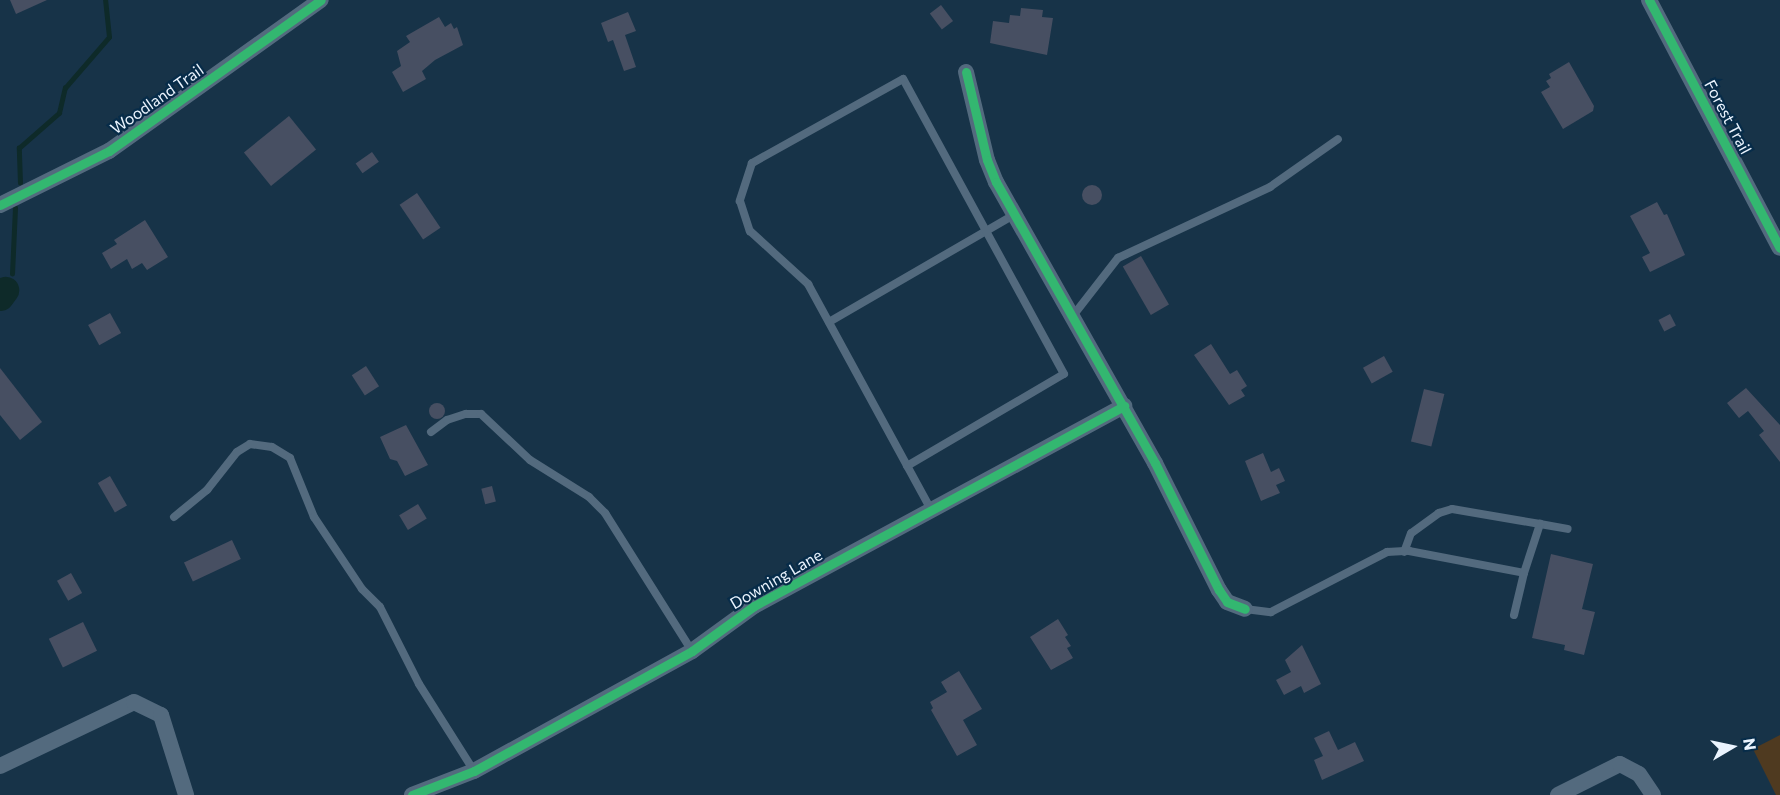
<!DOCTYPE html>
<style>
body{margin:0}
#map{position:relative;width:1780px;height:795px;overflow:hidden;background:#173348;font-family:Commissioner,sans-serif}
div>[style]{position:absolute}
.green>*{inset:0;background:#4f3a20}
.stream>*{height:4.5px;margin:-2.25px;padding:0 2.25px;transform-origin:2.25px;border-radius:2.25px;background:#0e2a29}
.river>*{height:27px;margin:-13.5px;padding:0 13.5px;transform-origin:13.5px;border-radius:13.5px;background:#0e2a29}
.building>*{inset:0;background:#474f62;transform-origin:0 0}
.round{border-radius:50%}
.lane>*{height:8px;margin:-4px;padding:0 4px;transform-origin:4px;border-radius:4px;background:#536a7e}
.street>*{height:16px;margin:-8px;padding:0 8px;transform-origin:8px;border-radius:8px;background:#536a7e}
.cycleway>*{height:9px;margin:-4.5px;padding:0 4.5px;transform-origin:4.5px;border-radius:4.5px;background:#33b770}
span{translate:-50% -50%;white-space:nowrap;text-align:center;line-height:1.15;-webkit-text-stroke:4.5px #072c49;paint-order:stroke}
.street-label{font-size:16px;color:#ebf4fe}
.north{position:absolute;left:1702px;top:717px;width:60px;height:60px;-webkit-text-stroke:4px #072c49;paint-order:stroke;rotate:81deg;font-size:16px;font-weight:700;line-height:24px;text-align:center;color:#ebf4fe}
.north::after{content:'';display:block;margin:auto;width:21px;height:27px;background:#ebf4fe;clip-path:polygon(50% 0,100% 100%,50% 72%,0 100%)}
</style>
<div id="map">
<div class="green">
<div style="clip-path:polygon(1780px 735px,1780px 795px,1776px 795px,1753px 749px)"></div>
</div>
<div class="stream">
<div style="left:20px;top:183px;width:35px;rotate:-92deg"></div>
<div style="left:19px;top:148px;width:53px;rotate:-41.2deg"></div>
<div style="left:59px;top:113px;width:26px;rotate:-77deg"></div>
<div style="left:65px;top:88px;width:67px;rotate:-49.2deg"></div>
<div style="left:109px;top:37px;width:37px;rotate:-96deg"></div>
<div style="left:12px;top:274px;width:66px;rotate:-87.4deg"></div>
</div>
<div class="river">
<div style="left:0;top:297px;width:9px;rotate:-54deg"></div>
</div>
<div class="building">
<div style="clip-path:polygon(10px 0,47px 0,16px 14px)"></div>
<div style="left:941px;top:5px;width:20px;height:14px;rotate:53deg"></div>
<div style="clip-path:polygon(1021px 8px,1043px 10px,1042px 17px,1053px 18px,1047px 55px,990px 43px,993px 21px,1009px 23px,1010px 15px,1020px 16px)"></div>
<div style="clip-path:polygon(628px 12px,636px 31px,625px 35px,636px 67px,624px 71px,613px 40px,608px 42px,601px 23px)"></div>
<div style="clip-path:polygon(439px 17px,445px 27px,451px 23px,454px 29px,457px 27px,463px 45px,435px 60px,422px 71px,426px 79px,403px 92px,392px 72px,401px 66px,397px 51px,410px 42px,406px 36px)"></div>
<div style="clip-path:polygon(1569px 62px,1594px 106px,1593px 111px,1563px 129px,1541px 92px,1550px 87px,1546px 81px,1551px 78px,1549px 74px)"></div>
<div style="left:289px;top:116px;width:43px;height:58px;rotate:51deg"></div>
<div style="left:372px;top:152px;width:12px;height:20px;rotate:55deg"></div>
<div class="round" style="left:1082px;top:185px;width:20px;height:20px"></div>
<div style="left:417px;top:193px;width:42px;height:21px;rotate:56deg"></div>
<div style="clip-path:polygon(1657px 202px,1664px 215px,1667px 214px,1685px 255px,1650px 272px,1642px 257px,1650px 253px,1630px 216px)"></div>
<div style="clip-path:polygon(145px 220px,168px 257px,147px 270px,142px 263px,132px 269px,127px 259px,111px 269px,102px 253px,117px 244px,114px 240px)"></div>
<div style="left:1141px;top:256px;width:56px;height:21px;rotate:60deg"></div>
<div style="left:110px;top:313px;width:23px;height:25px;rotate:61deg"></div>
<div style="left:1670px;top:314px;width:13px;height:13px;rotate:63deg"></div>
<div style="clip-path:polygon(1211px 344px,1230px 374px,1237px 370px,1247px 386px,1241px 390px,1245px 396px,1229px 405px,1194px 355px)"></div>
<div style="left:1384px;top:356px;width:18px;height:24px;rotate:61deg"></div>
<div style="left:366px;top:366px;width:24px;height:17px;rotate:57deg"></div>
<div style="clip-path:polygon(0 368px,42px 422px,20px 440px,0 415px)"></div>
<div style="clip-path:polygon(1746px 388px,1780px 425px,1780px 462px,1759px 435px,1764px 431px,1748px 411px,1739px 418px,1727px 403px)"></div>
<div style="left:1424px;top:389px;width:21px;height:54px;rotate:14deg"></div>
<div class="round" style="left:429px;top:403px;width:16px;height:16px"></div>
<div style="clip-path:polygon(406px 425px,428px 465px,405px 476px,397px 461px,390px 459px,380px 437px)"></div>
<div style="clip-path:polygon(1263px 453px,1271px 472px,1279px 468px,1285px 481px,1276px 485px,1280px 493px,1261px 501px,1245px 461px)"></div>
<div style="left:110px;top:476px;width:34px;height:14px;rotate:60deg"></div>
<div style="left:492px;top:486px;width:16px;height:11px;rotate:76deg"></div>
<div style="left:418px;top:504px;width:17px;height:22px;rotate:59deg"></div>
<div style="left:232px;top:540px;width:21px;height:53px;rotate:65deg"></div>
<div style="clip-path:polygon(1551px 554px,1593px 564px,1582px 609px,1595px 612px,1584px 655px,1564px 650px,1565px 645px,1532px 638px)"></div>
<div style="left:71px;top:573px;width:23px;height:16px;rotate:61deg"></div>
<div style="clip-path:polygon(1058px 619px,1068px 635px,1065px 637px,1071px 646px,1067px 648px,1073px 658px,1051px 670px,1030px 637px)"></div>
<div style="left:83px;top:622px;width:32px;height:38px;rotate:64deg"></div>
<div style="clip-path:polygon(1302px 645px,1321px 684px,1304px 693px,1301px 686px,1284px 695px,1276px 680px,1291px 672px,1285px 660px)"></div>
<div style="clip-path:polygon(959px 671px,982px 709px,963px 720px,977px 745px,957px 756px,931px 710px,933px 708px,930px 702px,947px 692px,941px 682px)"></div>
<div style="clip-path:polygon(1329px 731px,1338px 750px,1355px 742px,1364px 761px,1322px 780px,1314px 760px,1323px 756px,1314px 738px)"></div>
</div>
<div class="lane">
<div style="left:1072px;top:317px;width:75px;rotate:-52.1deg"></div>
<div style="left:1118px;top:258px;width:168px;rotate:-25deg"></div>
<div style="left:1270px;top:187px;width:83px;rotate:-35.2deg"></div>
<div style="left:829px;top:322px;width:215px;rotate:-30.1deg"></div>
<div style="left:431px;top:432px;width:20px;rotate:-37deg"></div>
<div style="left:447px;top:420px;width:20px;rotate:-18deg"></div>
<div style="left:466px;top:414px;width:15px"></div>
<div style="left:481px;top:414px;width:67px;rotate:43.2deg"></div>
<div style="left:530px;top:460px;width:70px;rotate:32.1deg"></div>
<div style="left:589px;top:497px;width:23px;rotate:45deg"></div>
<div style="left:605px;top:513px;width:163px;rotate:57.8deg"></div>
<div style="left:907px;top:466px;width:182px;rotate:-30.4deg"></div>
<div style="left:1064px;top:374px;width:336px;rotate:-118.6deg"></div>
<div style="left:903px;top:79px;width:173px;rotate:150.9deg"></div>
<div style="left:752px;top:163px;width:40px;rotate:108deg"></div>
<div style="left:740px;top:201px;width:32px;rotate:72deg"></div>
<div style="left:750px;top:231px;width:79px;rotate:42.4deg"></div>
<div style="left:808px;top:284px;width:257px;rotate:61.4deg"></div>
<div style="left:174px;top:517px;width:43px;rotate:-39.3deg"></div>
<div style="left:207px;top:490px;width:48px;rotate:-51.7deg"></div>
<div style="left:237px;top:452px;width:15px;rotate:-32deg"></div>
<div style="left:250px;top:444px;width:22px;rotate:8deg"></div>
<div style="left:272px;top:447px;width:21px;rotate:31deg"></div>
<div style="left:290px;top:458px;width:64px;rotate:67.9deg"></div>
<div style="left:314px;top:517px;width:87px;rotate:56.3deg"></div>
<div style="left:362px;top:589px;width:25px;rotate:45deg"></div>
<div style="left:380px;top:607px;width:86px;rotate:63.1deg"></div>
<div style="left:419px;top:684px;width:103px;rotate:57.7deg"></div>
<div style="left:1540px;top:524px;width:28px;rotate:10deg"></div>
<div style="left:1245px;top:609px;width:26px;rotate:7deg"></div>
<div style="left:1271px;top:612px;width:131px;rotate:-27.3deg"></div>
<div style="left:1387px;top:552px;width:22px;rotate:-3deg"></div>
<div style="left:1409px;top:551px;width:117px;rotate:10.8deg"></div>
<div style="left:1524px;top:573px;width:52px;rotate:-71.9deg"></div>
<div style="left:1540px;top:524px;width:89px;rotate:-170.3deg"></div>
<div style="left:1452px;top:509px;width:14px;rotate:163deg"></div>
<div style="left:1439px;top:513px;width:34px;rotate:144deg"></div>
<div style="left:1411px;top:533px;width:20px;rotate:110deg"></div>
<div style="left:1514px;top:615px;width:43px;rotate:-76.6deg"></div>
</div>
<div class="street">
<div style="left:1649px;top:0;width:280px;rotate:62.2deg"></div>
<div style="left:966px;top:72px;width:90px;rotate:76.6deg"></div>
<div style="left:987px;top:160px;width:24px;rotate:68deg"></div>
<div style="left:996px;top:182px;width:323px;rotate:60.5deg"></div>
<div style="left:1155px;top:463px;width:142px;rotate:63.3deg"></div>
<div style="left:1219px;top:590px;width:14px;rotate:56deg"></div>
<div style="left:1227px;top:602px;width:19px;rotate:21deg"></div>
<div style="left:0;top:205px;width:122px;rotate:-26.4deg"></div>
<div style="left:109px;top:151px;width:260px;rotate:-35.5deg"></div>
<div style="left:0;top:766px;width:148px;rotate:-25.5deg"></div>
<div style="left:134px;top:702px;width:30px;rotate:26deg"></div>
<div style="left:161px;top:715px;width:84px;rotate:72.6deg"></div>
<div style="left:412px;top:795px;width:66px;rotate:-21.2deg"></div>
<div style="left:474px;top:771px;width:249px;rotate:-28.8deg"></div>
<div style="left:692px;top:651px;width:77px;rotate:-36deg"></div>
<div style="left:754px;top:606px;width:421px;rotate:-28.4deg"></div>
<div style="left:1558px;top:795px;width:69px;rotate:-26.6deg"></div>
<div style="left:1620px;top:764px;width:21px;rotate:28deg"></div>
<div style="left:1639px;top:774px;width:25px;rotate:56deg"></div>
</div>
<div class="cycleway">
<div style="left:1649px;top:0;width:280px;rotate:62.2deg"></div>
<div style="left:966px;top:72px;width:90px;rotate:76.6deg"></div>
<div style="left:987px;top:160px;width:24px;rotate:68deg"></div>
<div style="left:996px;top:182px;width:323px;rotate:60.5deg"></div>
<div style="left:1155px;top:463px;width:142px;rotate:63.3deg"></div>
<div style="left:1219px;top:590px;width:14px;rotate:56deg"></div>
<div style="left:1227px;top:602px;width:19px;rotate:21deg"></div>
<div style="left:0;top:205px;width:122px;rotate:-26.4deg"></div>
<div style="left:109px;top:151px;width:260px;rotate:-35.5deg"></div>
<div style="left:412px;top:795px;width:66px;rotate:-21.2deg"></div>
<div style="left:474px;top:771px;width:249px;rotate:-28.8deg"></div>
<div style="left:692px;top:651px;width:77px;rotate:-36deg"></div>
<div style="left:754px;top:606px;width:421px;rotate:-28.4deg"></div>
</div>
<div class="street-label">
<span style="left:157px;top:99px;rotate:-35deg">Woodland Trail</span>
<span style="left:1728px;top:117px;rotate:62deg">Forest Trail</span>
<span style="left:776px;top:579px;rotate:-30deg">Downing Lane</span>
</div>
<div class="north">N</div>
</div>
